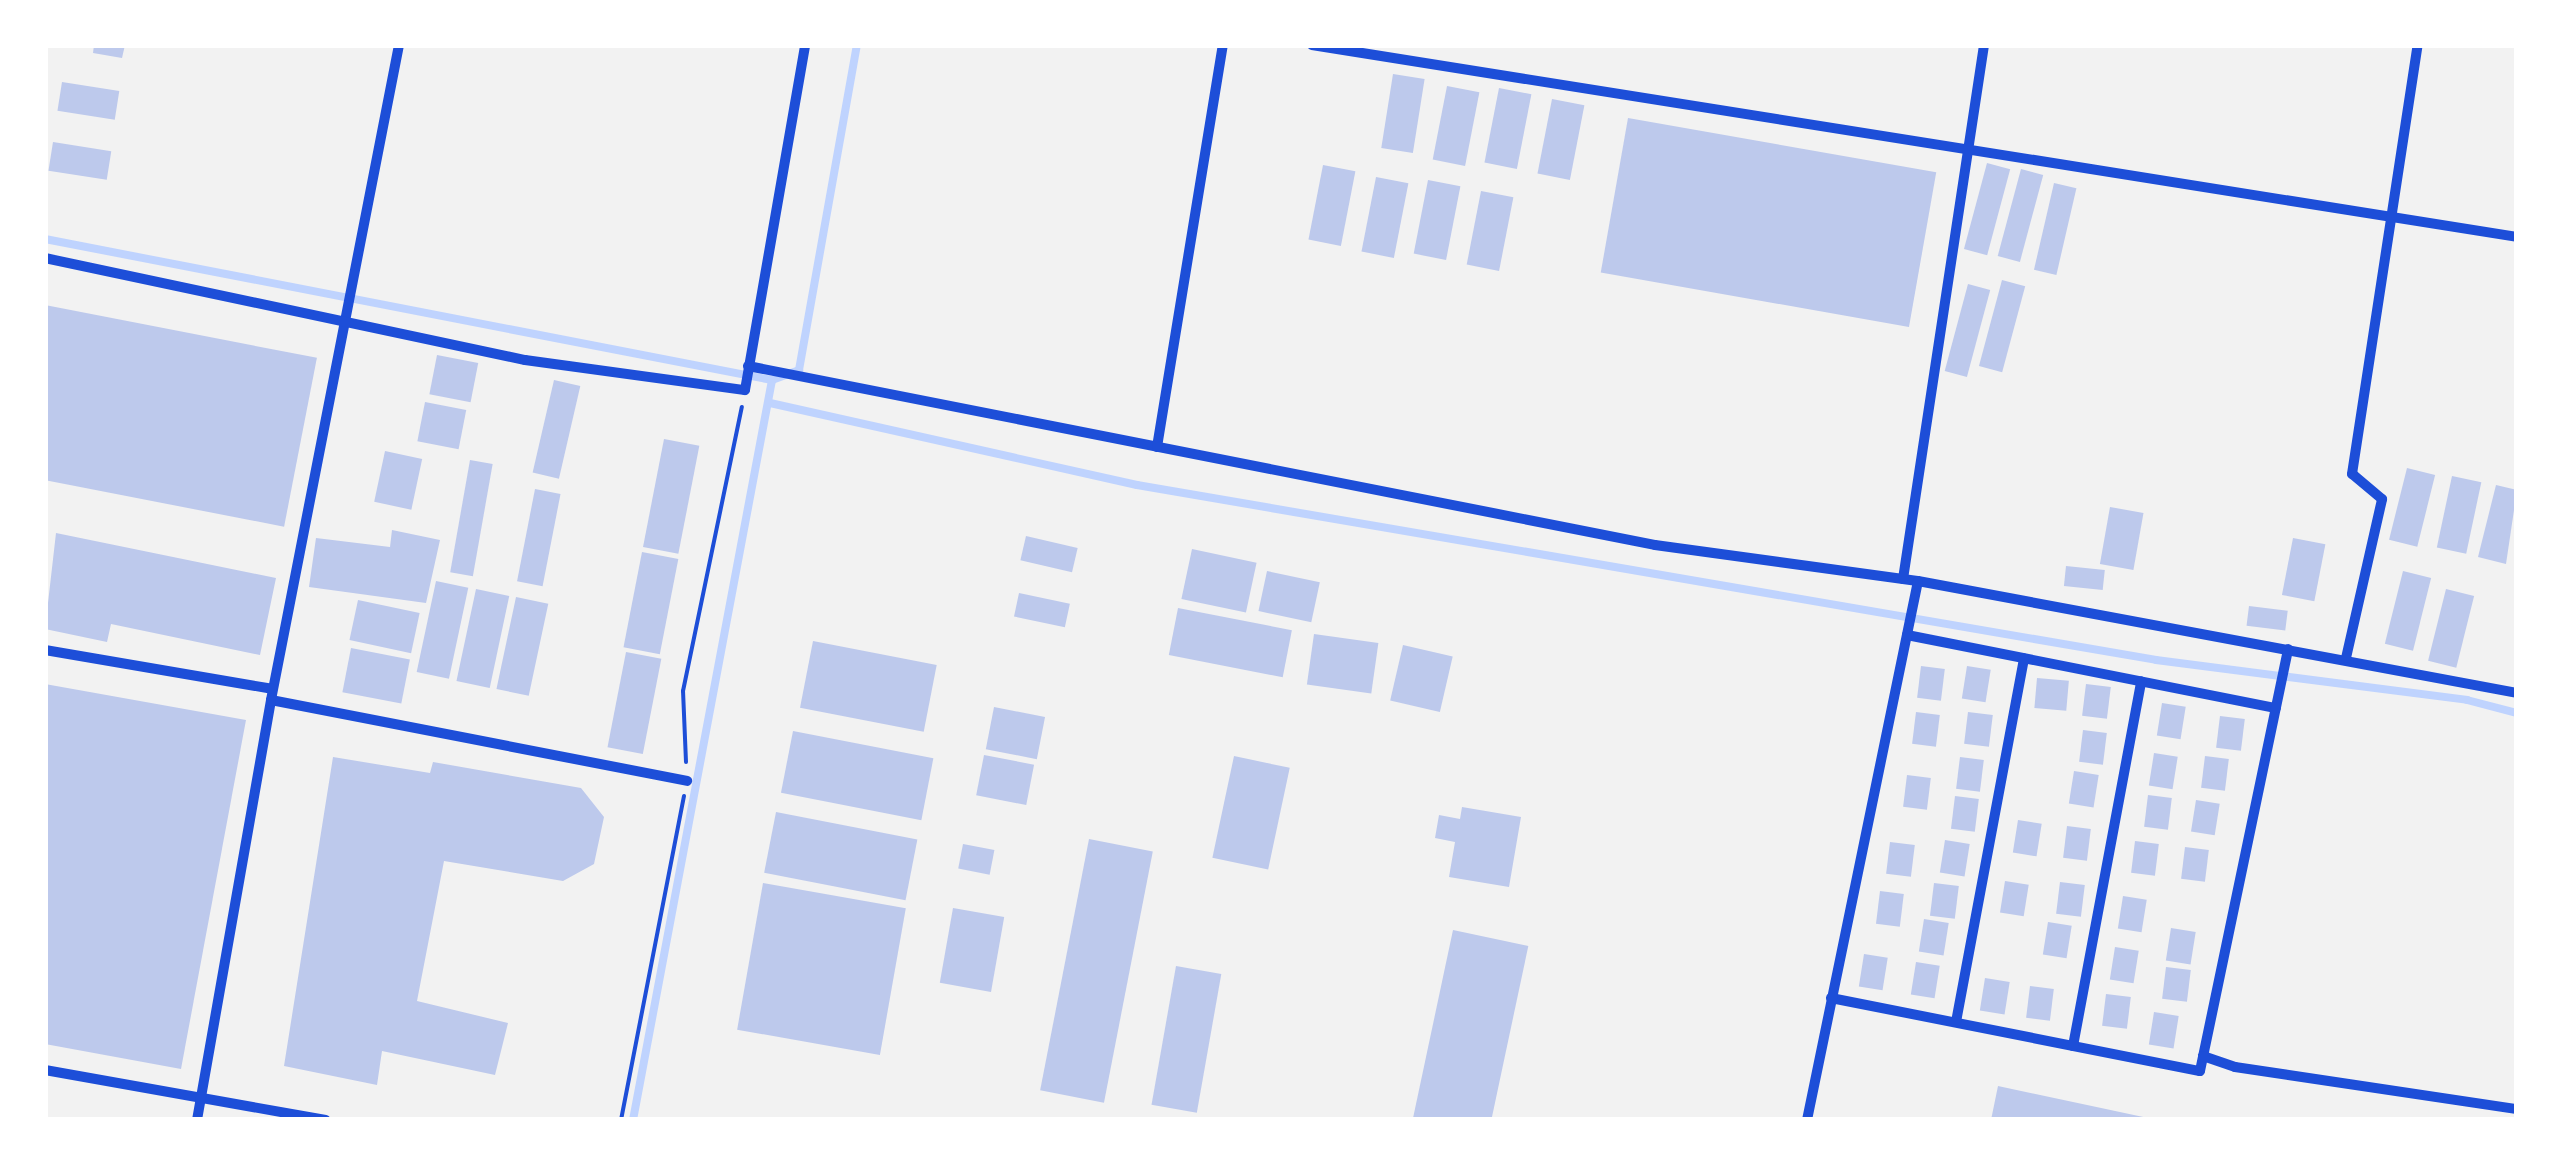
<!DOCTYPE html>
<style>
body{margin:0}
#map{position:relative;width:2562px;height:1165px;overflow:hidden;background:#f2f2f2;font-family:Signika,sans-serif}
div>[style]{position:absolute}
.stream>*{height:8px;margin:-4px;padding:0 4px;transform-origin:4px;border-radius:4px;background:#bfd3fe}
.building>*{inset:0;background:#bdc9ec;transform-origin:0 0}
.path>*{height:4px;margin:-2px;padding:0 2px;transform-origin:2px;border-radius:2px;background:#1d4ed8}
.minor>*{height:10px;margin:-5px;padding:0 5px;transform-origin:5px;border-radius:5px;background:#1d4ed8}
span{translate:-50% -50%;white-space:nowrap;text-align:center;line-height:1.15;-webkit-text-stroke:8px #fff;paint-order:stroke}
.frame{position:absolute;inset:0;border:48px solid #fff;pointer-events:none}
</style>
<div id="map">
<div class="stream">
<div style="left:45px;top:239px;width:741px;rotate:10.98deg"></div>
<div style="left:772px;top:380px;width:29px;rotate:-20deg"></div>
<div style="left:799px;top:370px;width:330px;rotate:-79.9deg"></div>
<div style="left:770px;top:403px;width:376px;rotate:12.6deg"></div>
<div style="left:1137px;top:485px;width:1034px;rotate:9.74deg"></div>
<div style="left:2156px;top:660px;width:314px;rotate:7.3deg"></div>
<div style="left:2467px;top:700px;width:52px;rotate:14.6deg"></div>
<div style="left:633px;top:1120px;width:753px;rotate:-79.36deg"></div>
</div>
<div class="building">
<div style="clip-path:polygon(94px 45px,125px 45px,122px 58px,93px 53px)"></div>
<div style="left:1393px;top:74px;width:32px;height:75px;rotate:9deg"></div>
<div style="left:62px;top:82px;width:58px;height:29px;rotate:9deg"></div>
<div style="left:1447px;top:86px;width:33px;height:75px;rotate:11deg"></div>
<div style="left:1499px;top:88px;width:33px;height:76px;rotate:11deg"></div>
<div style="left:1552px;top:99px;width:33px;height:76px;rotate:11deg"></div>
<div style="left:1628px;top:118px;width:313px;height:157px;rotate:10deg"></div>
<div style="left:53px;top:142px;width:59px;height:29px;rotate:9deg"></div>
<div style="left:1987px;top:163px;width:24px;height:89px;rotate:15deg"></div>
<div style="left:1323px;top:165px;width:33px;height:76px;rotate:11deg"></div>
<div style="left:2021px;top:169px;width:23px;height:90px;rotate:15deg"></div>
<div style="left:1376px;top:177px;width:33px;height:76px;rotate:11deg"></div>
<div style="left:1428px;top:180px;width:33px;height:75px;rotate:11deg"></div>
<div style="left:2054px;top:183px;width:23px;height:89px;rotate:13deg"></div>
<div style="left:1481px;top:191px;width:33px;height:75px;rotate:11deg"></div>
<div style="left:2002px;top:280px;width:24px;height:89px;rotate:15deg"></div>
<div style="left:1968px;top:284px;width:23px;height:90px;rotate:15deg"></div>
<div style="left:45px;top:305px;width:277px;height:172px;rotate:11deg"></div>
<div style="left:437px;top:355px;width:42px;height:40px;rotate:11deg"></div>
<div style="left:554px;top:380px;width:27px;height:95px;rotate:13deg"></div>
<div style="left:425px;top:402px;width:42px;height:40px;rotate:11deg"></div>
<div style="left:664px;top:439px;width:36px;height:110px;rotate:11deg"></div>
<div style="left:385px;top:451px;width:38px;height:52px;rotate:12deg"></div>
<div style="left:470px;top:460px;width:23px;height:114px;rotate:10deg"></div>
<div style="left:2407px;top:468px;width:29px;height:74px;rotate:14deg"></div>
<div style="left:2452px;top:476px;width:30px;height:73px;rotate:12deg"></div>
<div style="clip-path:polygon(2496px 485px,2517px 490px,2506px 564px,2478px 557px)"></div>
<div style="left:535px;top:489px;width:26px;height:94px;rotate:11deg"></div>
<div style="left:2110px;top:507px;width:34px;height:58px;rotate:10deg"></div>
<div style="clip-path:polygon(392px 530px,440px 540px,426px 603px,309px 587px,316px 538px,390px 547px)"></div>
<div style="clip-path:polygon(56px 533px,276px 578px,260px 655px,111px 624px,107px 642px,45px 629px)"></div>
<div style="left:1026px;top:536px;width:53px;height:25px;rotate:13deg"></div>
<div style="left:2293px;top:538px;width:33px;height:58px;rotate:11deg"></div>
<div style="left:1192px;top:549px;width:66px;height:51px;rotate:12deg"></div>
<div style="left:642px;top:552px;width:37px;height:97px;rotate:11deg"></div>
<div style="left:2066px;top:566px;width:39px;height:20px;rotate:6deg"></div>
<div style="left:1267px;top:571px;width:54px;height:41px;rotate:12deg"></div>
<div style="left:2403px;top:571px;width:29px;height:75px;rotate:14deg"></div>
<div style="left:436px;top:581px;width:33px;height:93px;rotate:12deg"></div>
<div style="left:476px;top:589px;width:34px;height:94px;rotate:12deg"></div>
<div style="left:2446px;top:589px;width:29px;height:74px;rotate:14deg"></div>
<div style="left:1019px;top:593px;width:52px;height:24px;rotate:12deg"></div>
<div style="left:516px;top:597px;width:33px;height:94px;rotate:12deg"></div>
<div style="left:358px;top:600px;width:63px;height:41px;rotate:12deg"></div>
<div style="left:2249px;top:606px;width:39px;height:20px;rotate:7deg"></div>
<div style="left:1178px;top:608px;width:116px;height:48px;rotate:11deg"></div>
<div style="left:1314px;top:634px;width:65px;height:51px;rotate:8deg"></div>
<div style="left:813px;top:641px;width:126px;height:68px;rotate:11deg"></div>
<div style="left:1403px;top:645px;width:51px;height:57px;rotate:13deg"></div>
<div style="left:351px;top:648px;width:60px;height:45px;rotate:11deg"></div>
<div style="left:626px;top:652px;width:36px;height:97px;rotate:11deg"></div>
<div style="left:1921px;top:666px;width:24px;height:32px;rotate:7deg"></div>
<div style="left:1967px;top:666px;width:24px;height:33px;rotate:9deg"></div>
<div style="left:2037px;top:678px;width:32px;height:30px;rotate:5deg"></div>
<div style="clip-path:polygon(45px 684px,246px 720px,181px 1069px,45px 1044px)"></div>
<div style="left:2086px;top:684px;width:25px;height:32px;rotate:7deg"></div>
<div style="left:2162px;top:703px;width:24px;height:33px;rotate:9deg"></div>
<div style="left:994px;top:707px;width:52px;height:43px;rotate:11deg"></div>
<div style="left:1916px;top:712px;width:24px;height:32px;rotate:7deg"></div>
<div style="left:1968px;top:712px;width:25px;height:32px;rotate:7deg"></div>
<div style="left:2220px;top:716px;width:25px;height:32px;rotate:7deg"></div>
<div style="left:2083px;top:730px;width:24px;height:32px;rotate:7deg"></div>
<div style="left:793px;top:731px;width:143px;height:63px;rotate:11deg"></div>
<div style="left:2154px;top:753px;width:24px;height:33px;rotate:9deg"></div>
<div style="left:984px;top:755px;width:51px;height:41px;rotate:11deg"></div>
<div style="left:1234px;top:756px;width:57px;height:104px;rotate:12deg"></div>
<div style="left:2205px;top:756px;width:24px;height:32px;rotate:7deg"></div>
<div style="clip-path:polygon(333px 757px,430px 773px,433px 762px,581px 788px,604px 817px,594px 864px,563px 881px,444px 861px,417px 1001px,508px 1023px,495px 1075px,382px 1051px,377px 1085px,284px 1066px)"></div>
<div style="left:1960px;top:757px;width:24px;height:32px;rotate:7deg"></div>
<div style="left:2074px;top:771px;width:25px;height:33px;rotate:9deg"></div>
<div style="left:1907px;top:775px;width:24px;height:32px;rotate:7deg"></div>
<div style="left:2148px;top:795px;width:24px;height:32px;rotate:7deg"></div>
<div style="left:1955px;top:796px;width:24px;height:33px;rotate:7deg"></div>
<div style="left:2196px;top:800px;width:24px;height:32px;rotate:9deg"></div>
<div style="clip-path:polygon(1462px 807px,1521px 817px,1509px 887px,1449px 877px,1455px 842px,1435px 838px,1439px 815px,1460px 819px)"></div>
<div style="left:776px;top:812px;width:144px;height:62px;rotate:11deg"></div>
<div style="left:2018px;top:820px;width:24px;height:33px;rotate:9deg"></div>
<div style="left:2067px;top:826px;width:24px;height:32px;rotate:7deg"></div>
<div style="left:1089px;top:839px;width:65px;height:256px;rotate:11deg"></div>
<div style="left:1945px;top:840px;width:25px;height:33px;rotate:9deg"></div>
<div style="left:2135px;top:841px;width:24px;height:32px;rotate:7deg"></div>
<div style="left:1890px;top:842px;width:25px;height:32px;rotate:7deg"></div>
<div style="left:963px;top:844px;width:32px;height:25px;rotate:11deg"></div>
<div style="left:2185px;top:847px;width:24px;height:32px;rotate:7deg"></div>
<div style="left:2005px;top:881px;width:24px;height:32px;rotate:9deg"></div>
<div style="left:2060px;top:882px;width:25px;height:32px;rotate:7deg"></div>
<div style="left:763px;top:883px;width:145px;height:149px;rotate:10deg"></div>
<div style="left:1934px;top:883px;width:25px;height:33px;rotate:7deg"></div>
<div style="left:1880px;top:891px;width:24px;height:33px;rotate:7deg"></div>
<div style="left:2123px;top:896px;width:24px;height:33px;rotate:9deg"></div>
<div style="left:953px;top:908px;width:52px;height:76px;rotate:10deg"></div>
<div style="left:1924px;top:919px;width:25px;height:33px;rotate:9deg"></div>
<div style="left:2048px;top:922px;width:24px;height:33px;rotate:9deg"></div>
<div style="left:2171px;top:928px;width:25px;height:33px;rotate:9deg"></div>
<div style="left:1453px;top:930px;width:77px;height:194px;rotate:12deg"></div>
<div style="left:2115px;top:947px;width:24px;height:33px;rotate:9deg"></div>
<div style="left:1864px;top:954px;width:24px;height:33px;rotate:9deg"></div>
<div style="left:1916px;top:962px;width:24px;height:33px;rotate:9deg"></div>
<div style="left:1176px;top:966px;width:46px;height:141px;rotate:10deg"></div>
<div style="left:2166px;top:967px;width:25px;height:32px;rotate:7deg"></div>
<div style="left:1985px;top:978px;width:25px;height:33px;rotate:9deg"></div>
<div style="left:2030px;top:986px;width:24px;height:32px;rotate:7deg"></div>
<div style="left:2106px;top:994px;width:25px;height:32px;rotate:7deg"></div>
<div style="left:2154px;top:1012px;width:25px;height:33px;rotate:9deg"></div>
<div style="clip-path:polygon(1998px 1086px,2148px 1118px,2148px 1120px,1991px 1120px)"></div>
</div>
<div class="path">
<div style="left:686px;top:762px;width:71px;rotate:-92.4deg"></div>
<div style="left:683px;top:691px;width:290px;rotate:-78.3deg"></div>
<div style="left:621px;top:1120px;width:330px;rotate:-79deg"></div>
</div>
<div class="minor">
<div style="left:399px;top:45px;width:667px;rotate:101.06deg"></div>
<div style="left:271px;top:700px;width:424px;rotate:11deg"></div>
<div style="left:1312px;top:45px;width:1220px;rotate:9.05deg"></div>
<div style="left:45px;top:258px;width:491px;rotate:12deg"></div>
<div style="left:525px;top:360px;width:222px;rotate:7.8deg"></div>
<div style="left:745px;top:390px;width:350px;rotate:-80.1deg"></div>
<div style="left:748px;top:366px;width:924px;rotate:11.16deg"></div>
<div style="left:1655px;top:545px;width:265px;rotate:7.8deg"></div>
<div style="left:1918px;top:581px;width:609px;rotate:10.59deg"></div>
<div style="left:1157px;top:447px;width:407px;rotate:-80.7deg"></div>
<div style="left:1903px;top:579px;width:540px;rotate:-81.37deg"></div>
<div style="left:1907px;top:635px;width:376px;rotate:11.2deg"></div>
<div style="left:45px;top:650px;width:230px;rotate:9.7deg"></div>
<div style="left:2346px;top:658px;width:163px;rotate:-77.2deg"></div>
<div style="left:2382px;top:499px;width:39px;rotate:-140deg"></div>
<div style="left:2352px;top:474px;width:434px;rotate:-81.3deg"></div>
<div style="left:1831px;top:998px;width:376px;rotate:11.2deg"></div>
<div style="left:2200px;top:1071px;width:431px;rotate:-78.2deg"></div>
<div style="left:1956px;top:1022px;width:370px;rotate:-79.4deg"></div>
<div style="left:2073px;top:1046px;width:371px;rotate:-79.4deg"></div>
<div style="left:2203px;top:1056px;width:34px;rotate:19deg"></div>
<div style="left:2235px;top:1067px;width:285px;rotate:8.5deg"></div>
<div style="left:45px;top:1070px;width:285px;rotate:10.1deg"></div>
<div style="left:197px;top:1120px;width:426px;rotate:-80deg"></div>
<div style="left:1807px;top:1120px;width:550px;rotate:-78.36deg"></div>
</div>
<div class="frame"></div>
</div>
